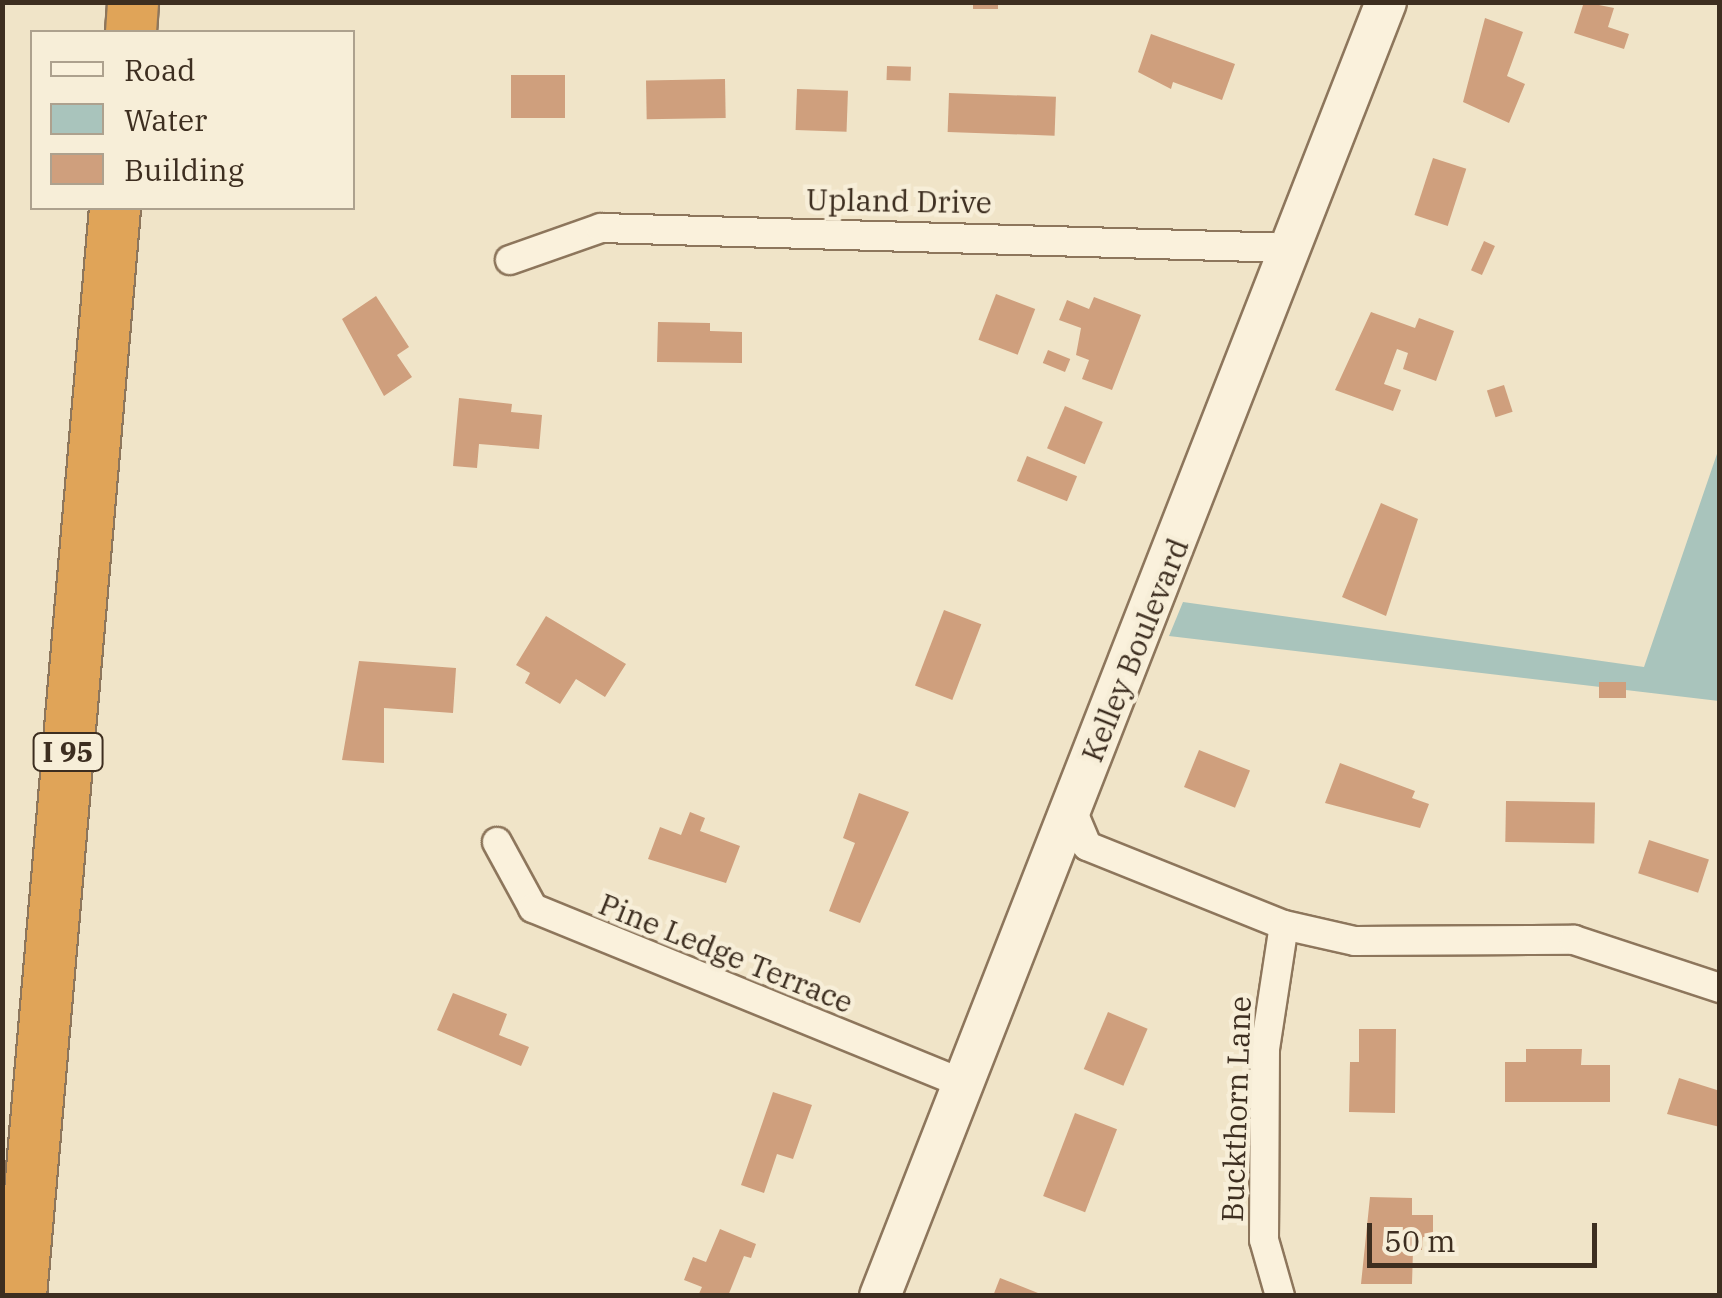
<!DOCTYPE html>
<style>
body{margin:0}
#map{position:relative;width:1722px;height:1298px;overflow:hidden;background:#f0e4c8;font-family:"IBM Plex Serif",serif}
div>[style]{position:absolute}
.water>*{inset:0;background:#a9c4bc}
.building>*{inset:0;background:#cf9f7d;transform-origin:0 0}
.roads{filter:drop-shadow(2px 0 #8d765c) drop-shadow(-2px 0 #8d765c) drop-shadow(0 2px #8d765c) drop-shadow(0 -2px #8d765c)}
.minor>*{height:28px;margin:-14px;padding:0 14px;transform-origin:14px;border-radius:14px;background:#faf1dc}
.secondary>*{height:40px;margin:-20px;padding:0 20px;transform-origin:20px;border-radius:20px;background:#faf1dc}
.motorway>*{height:50px;margin:-25px;padding:0 25px;transform-origin:25px;border-radius:25px;background:#e0a458}
span{translate:-50% -50%;white-space:nowrap;text-align:center;line-height:1.15;-webkit-text-stroke:9px #f7eed8;paint-order:stroke}
.shield-label span{padding:2px 8px;background:#f7eed8;border:2px solid;border-radius:8px;-webkit-text-stroke-width:0}
.shield-label{font-size:28px;color:#3d2e20;font-weight:700}
.street-label{font-size:30px;color:#3d2e20}
.frame{position:absolute;inset:0;border:5px solid #3d2e20;pointer-events:none}
.legend{position:absolute;left:30px;top:30px;width:325px;height:180px;box-sizing:border-box;background:#f7eed8;border:2px solid #ada18e;margin:0;padding:12px 18px;list-style:none;font-size:30px;color:#3d2e20}
.legend li{display:flex;align-items:center;gap:20px;height:50px}
.legend b{width:50px;border:2px solid #ada18e}
.scale{position:absolute;left:1367px;top:1223px;width:230px;height:45px;box-sizing:border-box;border:5px solid #3d2e20;border-top:0;padding-left:12px;font-size:30px;line-height:35px;white-space:nowrap;color:#3d2e20;-webkit-text-stroke:8px #f7eed8;paint-order:stroke}
</style>
<div id="map">
<div class="water">
<div style="clip-path:polygon(1719px 448px,1719px 701px,1169px 636px,1183px 602px,1644px 667px)"></div>
</div>
<div class="building">
<div style="left:973px;top:2px;width:25px;height:7px"></div>
<div style="clip-path:polygon(1584px 2px,1614px 8px,1608px 27px,1629px 34px,1624px 49px,1574px 33px)"></div>
<div style="clip-path:polygon(1485px 18px,1523px 32px,1507px 76px,1525px 84px,1509px 123px,1463px 102px)"></div>
<div style="clip-path:polygon(1151px 34px,1235px 64px,1222px 100px,1173px 82px,1171px 89px,1138px 72px)"></div>
<div style="left:887px;top:66px;width:24px;height:14px;rotate:2deg"></div>
<div style="left:511px;top:75px;width:54px;height:43px"></div>
<div style="left:725px;top:79px;width:39px;height:79px;rotate:89deg"></div>
<div style="left:797px;top:89px;width:51px;height:41px;rotate:2deg"></div>
<div style="left:949px;top:93px;width:107px;height:39px;rotate:2deg"></div>
<div style="left:1433px;top:158px;width:35px;height:60px;rotate:18deg"></div>
<div style="left:1484px;top:241px;width:12px;height:32px;rotate:24deg"></div>
<div style="left:996px;top:294px;width:42px;height:49px;rotate:21deg"></div>
<div style="clip-path:polygon(376px 296px,409px 347px,397px 355px,412px 377px,384px 396px,342px 319px)"></div>
<div style="clip-path:polygon(1094px 297px,1141px 315px,1112px 390px,1082px 379px,1089px 360px,1076px 355px,1081px 328px,1059px 320px,1067px 300px,1089px 309px)"></div>
<div style="clip-path:polygon(1371px 312px,1415px 328px,1419px 318px,1454px 331px,1436px 381px,1403px 369px,1408px 353px,1397px 349px,1384px 384px,1401px 390px,1393px 411px,1335px 390px)"></div>
<div style="clip-path:polygon(658px 322px,710px 323px,710px 331px,742px 332px,742px 363px,657px 362px)"></div>
<div style="left:1048px;top:350px;width:24px;height:14px;rotate:22deg"></div>
<div style="left:1504px;top:385px;width:28px;height:18px;rotate:72deg"></div>
<div style="clip-path:polygon(459px 398px,512px 404px,511px 412px,542px 415px,539px 449px,479px 444px,477px 468px,453px 466px)"></div>
<div style="left:1065px;top:406px;width:41px;height:46px;rotate:23deg"></div>
<div style="left:1027px;top:456px;width:54px;height:27px;rotate:22deg"></div>
<div style="clip-path:polygon(1381px 503px,1418px 519px,1386px 616px,1342px 597px)"></div>
<div style="left:944px;top:610px;width:40px;height:81px;rotate:21deg"></div>
<div style="clip-path:polygon(546px 616px,626px 664px,605px 697px,576px 679px,560px 704px,525px 683px,530px 673px,516px 665px)"></div>
<div style="clip-path:polygon(359px 661px,456px 668px,453px 713px,384px 708px,384px 763px,342px 760px)"></div>
<div style="left:1626px;top:682px;width:16px;height:27px;rotate:90deg"></div>
<div style="left:1199px;top:750px;width:55px;height:40px;rotate:22deg"></div>
<div style="clip-path:polygon(1340px 763px,1415px 791px,1412px 798px,1429px 804px,1420px 828px,1325px 803px)"></div>
<div style="clip-path:polygon(859px 793px,909px 812px,860px 923px,829px 911px,855px 843px,843px 838px)"></div>
<div style="left:1506px;top:801px;width:89px;height:41px;rotate:1deg"></div>
<div style="clip-path:polygon(690px 812px,705px 818px,700px 831px,740px 846px,726px 883px,648px 859px,660px 827px,681px 835px)"></div>
<div style="left:1649px;top:840px;width:63px;height:35px;rotate:18deg"></div>
<div style="clip-path:polygon(453px 993px,507px 1014px,499px 1035px,529px 1047px,521px 1066px,437px 1030px)"></div>
<div style="left:1108px;top:1012px;width:43px;height:62px;rotate:23deg"></div>
<div style="clip-path:polygon(1359px 1029px,1396px 1029px,1395px 1113px,1349px 1112px,1350px 1062px,1359px 1062px)"></div>
<div style="clip-path:polygon(1526px 1049px,1582px 1049px,1581px 1065px,1610px 1065px,1610px 1102px,1505px 1102px,1505px 1062px,1526px 1062px)"></div>
<div style="clip-path:polygon(1679px 1078px,1720px 1091px,1720px 1127px,1667px 1114px)"></div>
<div style="clip-path:polygon(773px 1092px,812px 1105px,793px 1159px,777px 1154px,764px 1193px,741px 1185px)"></div>
<div style="left:1075px;top:1113px;width:45px;height:89px;rotate:21deg"></div>
<div style="clip-path:polygon(1370px 1197px,1412px 1198px,1412px 1215px,1433px 1215px,1433px 1237px,1423px 1237px,1422px 1250px,1413px 1250px,1412px 1284px,1361px 1284px)"></div>
<div style="clip-path:polygon(720px 1229px,756px 1244px,751px 1258px,744px 1256px,728px 1296px,698px 1296px,702px 1287px,684px 1280px,693px 1257px,706px 1262px)"></div>
<div style="clip-path:polygon(1000px 1278px,1043px 1295px,1043px 1296px,993px 1296px)"></div>
</div>
<div class="roads">
<div class="minor">
<div style="left:510px;top:260px;width:96px;rotate:-19.4deg"></div>
<div style="left:601px;top:228px;width:692px;rotate:1.66deg"></div>
<div style="left:1072px;top:810px;width:39px;rotate:67deg"></div>
<div style="left:1087px;top:846px;width:212px;rotate:21.9deg"></div>
<div style="left:1284px;top:925px;width:73px;rotate:12.7deg"></div>
<div style="left:1355px;top:941px;width:219px;rotate:-0.3deg"></div>
<div style="left:1574px;top:940px;width:154px;rotate:18.2deg"></div>
<div style="left:497px;top:842px;width:75px;rotate:61.4deg"></div>
<div style="left:533px;top:908px;width:466px;rotate:22.2deg"></div>
<div style="left:1280px;top:1296px;width:58px;rotate:-105.9deg"></div>
<div style="left:1264px;top:1240px;width:191px;rotate:-89.7deg"></div>
<div style="left:1265px;top:1049px;width:125px;rotate:-81.3deg"></div>
</div>
<div class="secondary">
<div style="left:880px;top:1296px;width:1389px;rotate:-68.64deg"></div>
</div>
<div class="motorway">
<div style="left:131px;top:32px;width:30px;rotate:-86deg"></div>
<div style="left:21px;top:1296px;width:1092px;rotate:-85.06deg"></div>
</div>
</div>
<div class="shield-label">
<span style="left:68px;top:752px">I 95</span>
</div>
<div class="street-label">
<span style="left:899px;top:201px;rotate:1deg">Upland Drive</span>
<span style="left:1135px;top:650px;rotate:-68deg">Kelley Boulevard</span>
<span style="left:726px;top:953px;rotate:22deg">Pine Ledge Terrace</span>
<span style="left:1236px;top:1109px;rotate:-88deg">Buckthorn Lane</span>
</div>
<div class="frame"></div>
<ul class="legend">
<li><b style="height:12px;background:#faf1dc"></b>Road</li>
<li><b style="height:28px;background:#a9c4bc"></b>Water</li>
<li><b style="height:28px;background:#cf9f7d"></b>Building</li>
</ul>
<div class="scale">50 m</div>
</div>
